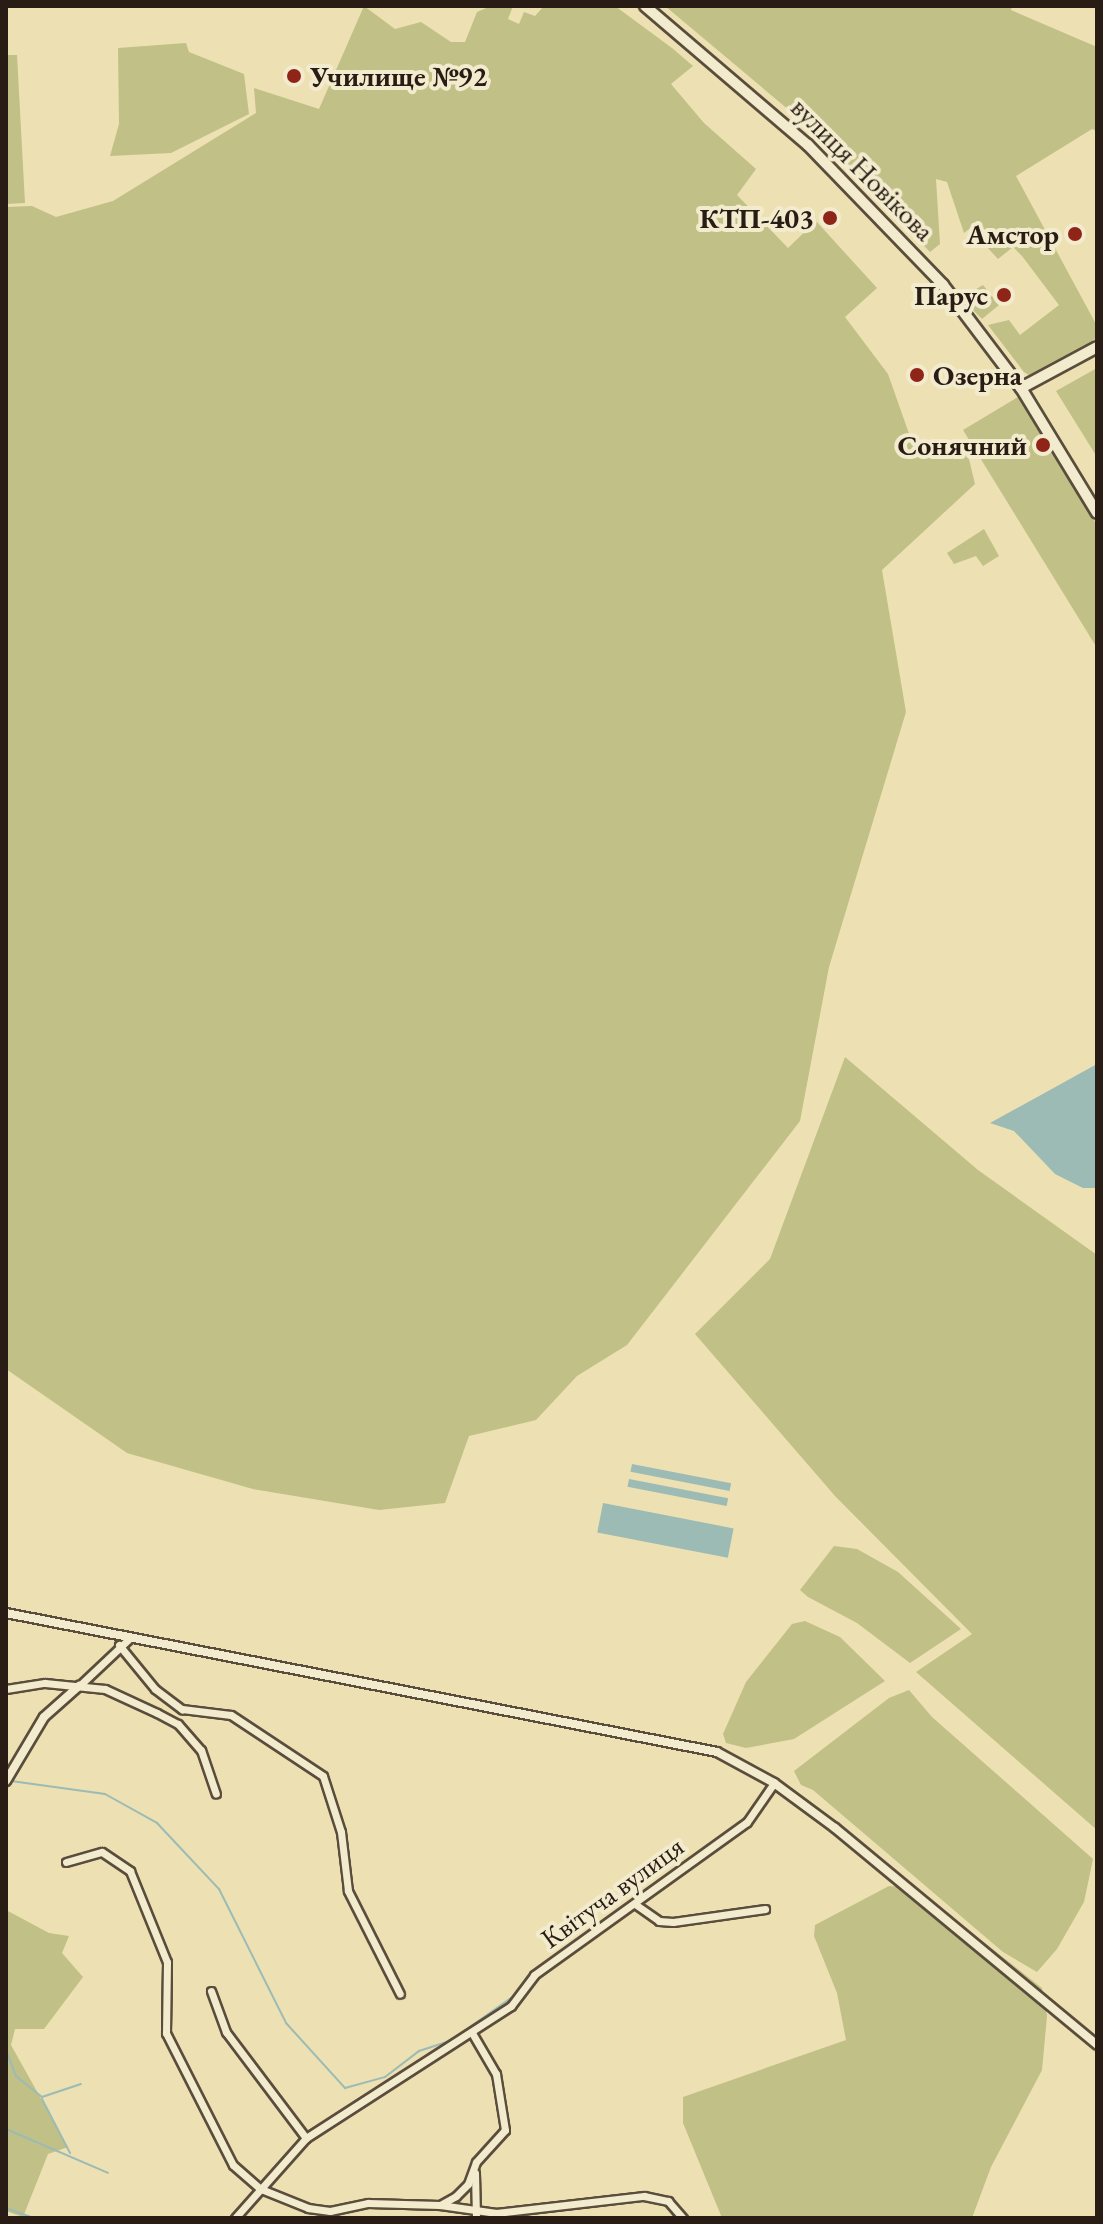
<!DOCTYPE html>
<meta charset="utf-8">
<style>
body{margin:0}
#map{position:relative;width:1103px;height:2224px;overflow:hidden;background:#ede0b2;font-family:"EB Garamond",serif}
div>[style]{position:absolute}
.green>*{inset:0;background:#c0c087}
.water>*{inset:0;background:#9bbbb4;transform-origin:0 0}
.stream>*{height:2px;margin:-1px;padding:0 1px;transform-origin:1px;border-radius:1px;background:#9bbbb4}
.roads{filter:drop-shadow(2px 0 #5a4d3c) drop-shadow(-2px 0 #5a4d3c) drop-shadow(0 2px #5a4d3c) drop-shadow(0 -2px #5a4d3c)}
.minor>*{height:7px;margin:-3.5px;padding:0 3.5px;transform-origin:3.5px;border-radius:3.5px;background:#f3ebcd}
.tertiary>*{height:8px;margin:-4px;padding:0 4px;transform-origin:4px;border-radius:4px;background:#f3ebcd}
.secondary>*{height:10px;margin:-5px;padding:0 5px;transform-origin:5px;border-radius:5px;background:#f3ebcd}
.dots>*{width:22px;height:22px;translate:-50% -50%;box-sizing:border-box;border:4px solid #f3ebcd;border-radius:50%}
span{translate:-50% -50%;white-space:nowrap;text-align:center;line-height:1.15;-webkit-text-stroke:8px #f3ebcd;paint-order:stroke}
.poi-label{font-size:28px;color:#291c15;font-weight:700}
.left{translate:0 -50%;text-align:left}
.right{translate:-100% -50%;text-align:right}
.street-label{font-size:28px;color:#291c15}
.frame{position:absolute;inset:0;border:8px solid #291c15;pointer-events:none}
</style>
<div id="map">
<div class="green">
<div style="clip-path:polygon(364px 6px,395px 29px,421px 22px,451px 42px,465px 42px,477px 12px,491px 6px,513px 6px,508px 19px,519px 24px,524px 12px,535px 16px,544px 6px,615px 6px,672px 48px,693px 66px,671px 84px,704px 123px,756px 169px,737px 195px,788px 248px,816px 221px,877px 288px,845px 317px,888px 374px,913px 445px,967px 451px,975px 484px,882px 570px,906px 712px,829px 967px,800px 1121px,627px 1345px,577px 1376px,536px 1420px,469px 1436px,445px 1503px,379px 1510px,253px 1489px,127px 1453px,6px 1369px,6px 207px,32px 206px,56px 217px,113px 201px,256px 113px,254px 88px,319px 109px)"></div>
<div style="clip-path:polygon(665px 6px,1012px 6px,1011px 10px,1097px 47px,1097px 131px,1092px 129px,1016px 176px,1097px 326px,1097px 338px,1029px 375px,1024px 372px,988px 325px,1009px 320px,1020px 335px,1059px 305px,1022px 256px,1013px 247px,998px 259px,986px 246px,992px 239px,977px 223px,964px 233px,947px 182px,936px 179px,940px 244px,930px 252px,802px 121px)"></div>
<div style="clip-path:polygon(186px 43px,189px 52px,244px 74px,249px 114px,171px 153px,110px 156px,119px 124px,118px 48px)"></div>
<div style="clip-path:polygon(8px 48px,8px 55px,17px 55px,25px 203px,6px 204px)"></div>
<div style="clip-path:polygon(983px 285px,999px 305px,982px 319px,961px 298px)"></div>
<div style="clip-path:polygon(1097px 368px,1097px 457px,1056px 391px)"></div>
<div style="clip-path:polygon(1018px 397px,1097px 525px,1097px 648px,963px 430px)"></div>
<div style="clip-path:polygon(984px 529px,999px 556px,983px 566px,976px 556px,954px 564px,947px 553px)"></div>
<div style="clip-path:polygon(845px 1057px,978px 1170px,1097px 1255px,1097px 1830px,916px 1672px,972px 1634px,835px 1496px,695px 1334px,770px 1259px)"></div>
<div style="clip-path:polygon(834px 1546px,857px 1549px,898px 1572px,961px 1629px,910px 1663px,857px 1623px,808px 1597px,800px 1590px)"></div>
<div style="clip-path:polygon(805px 1621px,840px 1637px,885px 1681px,794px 1739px,746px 1748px,726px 1743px,723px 1734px,746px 1682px,792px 1624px)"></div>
<div style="clip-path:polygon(909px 1690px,932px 1717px,1093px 1859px,1084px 1902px,1057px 1949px,1037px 1972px,1003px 1952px,813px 1790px,801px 1785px,794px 1771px,889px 1698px)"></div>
<div style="clip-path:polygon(889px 1886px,915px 1888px,1042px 1988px,1047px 2016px,1042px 2070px,991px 2167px,972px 2218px,722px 2218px,683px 2123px,683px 2097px,846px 2040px,837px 1993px,814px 1936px,815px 1925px)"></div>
<div style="clip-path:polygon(6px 1910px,49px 1933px,69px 1936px,62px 1953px,83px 1977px,44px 2029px,15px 2029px,11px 2045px,68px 2147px,48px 2154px,23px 2217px,6px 2211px)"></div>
</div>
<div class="water">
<div style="clip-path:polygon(1097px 1064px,1097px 1188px,1083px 1188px,1055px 1174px,1014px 1131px,990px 1123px)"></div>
<div style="left:632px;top:1464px;width:101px;height:8px;rotate:11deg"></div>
<div style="left:629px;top:1479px;width:101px;height:8px;rotate:11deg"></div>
<div style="left:603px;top:1503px;width:133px;height:30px;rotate:11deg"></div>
</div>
<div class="stream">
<div style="left:11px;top:1781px;width:95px;rotate:7.9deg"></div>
<div style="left:105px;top:1794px;width:60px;rotate:29.1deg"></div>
<div style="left:157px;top:1823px;width:91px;rotate:46.8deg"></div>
<div style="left:219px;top:1889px;width:150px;rotate:63.4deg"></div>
<div style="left:286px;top:2023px;width:88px;rotate:47.8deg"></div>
<div style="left:345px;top:2088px;width:41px;rotate:-15.4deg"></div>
<div style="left:385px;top:2077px;width:43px;rotate:-37.4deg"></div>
<div style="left:419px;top:2051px;width:33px;rotate:-18deg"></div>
<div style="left:450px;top:2041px;width:75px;rotate:-35.2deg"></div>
<div style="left:6px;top:2050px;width:28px;rotate:69deg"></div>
<div style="left:16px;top:2076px;width:33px;rotate:39deg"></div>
<div style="left:42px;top:2097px;width:41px;rotate:-18.4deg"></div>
<div style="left:42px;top:2099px;width:61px;rotate:62.6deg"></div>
<div style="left:6px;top:2129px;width:111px;rotate:23.3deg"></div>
<div style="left:6px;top:2208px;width:30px;rotate:20deg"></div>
</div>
<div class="roads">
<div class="minor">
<div style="left:119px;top:1645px;width:57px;rotate:50.7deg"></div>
<div style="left:155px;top:1689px;width:34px;rotate:37deg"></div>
<div style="left:182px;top:1709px;width:49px;rotate:7deg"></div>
<div style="left:231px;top:1715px;width:110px;rotate:33.5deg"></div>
<div style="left:323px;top:1776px;width:59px;rotate:72.2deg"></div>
<div style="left:341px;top:1832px;width:59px;rotate:83.2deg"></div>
<div style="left:348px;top:1891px;width:115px;rotate:63.2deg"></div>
<div style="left:79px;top:1686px;width:71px;rotate:-43.3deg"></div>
<div style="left:6px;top:1689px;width:39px;rotate:-9deg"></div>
<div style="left:45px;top:1683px;width:60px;rotate:5.7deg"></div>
<div style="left:105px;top:1689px;width:57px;rotate:24.8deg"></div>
<div style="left:157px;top:1713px;width:24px;rotate:28deg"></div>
<div style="left:178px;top:1724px;width:35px;rotate:49deg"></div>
<div style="left:201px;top:1750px;width:46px;rotate:71.2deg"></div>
<div style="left:66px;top:1862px;width:37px;rotate:-16deg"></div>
<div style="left:102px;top:1852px;width:34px;rotate:34deg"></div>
<div style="left:130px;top:1871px;width:98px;rotate:67.9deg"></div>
<div style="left:167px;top:1962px;width:71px;rotate:90.8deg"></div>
<div style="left:166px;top:2033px;width:148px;rotate:63.1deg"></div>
<div style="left:233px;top:2165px;width:37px;rotate:41deg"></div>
<div style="left:261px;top:2189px;width:51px;rotate:22deg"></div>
<div style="left:308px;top:2208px;width:22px;rotate:8deg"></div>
<div style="left:330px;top:2211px;width:39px;rotate:-12deg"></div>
<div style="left:368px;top:2203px;width:72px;rotate:1.6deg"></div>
<div style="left:440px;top:2205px;width:18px;rotate:-29deg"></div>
<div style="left:456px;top:2196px;width:17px;rotate:-45deg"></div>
<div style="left:468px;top:2184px;width:23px;rotate:-70deg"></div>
<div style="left:476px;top:2162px;width:43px;rotate:-47.8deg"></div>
<div style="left:505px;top:2130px;width:57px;rotate:-99.1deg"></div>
<div style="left:496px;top:2074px;width:48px;rotate:-120.3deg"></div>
<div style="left:635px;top:1904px;width:29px;rotate:35deg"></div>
<div style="left:659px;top:1921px;width:14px;rotate:4deg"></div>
<div style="left:673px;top:1922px;width:93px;rotate:-8deg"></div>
<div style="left:211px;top:1991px;width:44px;rotate:69.9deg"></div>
<div style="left:226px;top:2032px;width:133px;rotate:53deg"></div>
<div style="left:475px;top:2173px;width:45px;rotate:88.7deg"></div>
<div style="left:440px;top:2205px;width:57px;rotate:8.1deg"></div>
<div style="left:496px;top:2213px;width:149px;rotate:-6.6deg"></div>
<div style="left:644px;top:2196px;width:25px;rotate:12deg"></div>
<div style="left:668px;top:2201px;width:23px;rotate:49deg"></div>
<div style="left:235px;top:2218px;width:107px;rotate:-48.4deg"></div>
<div style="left:306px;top:2138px;width:244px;rotate:-32.8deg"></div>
<div style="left:511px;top:2006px;width:39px;rotate:-53deg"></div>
<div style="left:534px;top:1975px;width:262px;rotate:-35.7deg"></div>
<div style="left:747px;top:1822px;width:47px;rotate:-55.3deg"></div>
</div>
<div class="tertiary">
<div style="left:6px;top:1613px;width:724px;rotate:11.06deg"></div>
<div style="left:717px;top:1752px;width:65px;rotate:28.5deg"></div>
<div style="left:774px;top:1783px;width:76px;rotate:36.4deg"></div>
<div style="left:835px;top:1828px;width:340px;rotate:39.6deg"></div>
<div style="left:6px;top:1781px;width:74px;rotate:-59.3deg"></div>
<div style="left:44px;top:1717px;width:47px;rotate:-41.5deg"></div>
</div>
<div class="secondary">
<div style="left:645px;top:6px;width:214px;rotate:40.5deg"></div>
<div style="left:808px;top:145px;width:194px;rotate:46deg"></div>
<div style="left:943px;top:285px;width:129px;rotate:52.9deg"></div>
<div style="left:1021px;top:388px;width:146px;rotate:58.7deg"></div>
<div style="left:1021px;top:388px;width:86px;rotate:-28.3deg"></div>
</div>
</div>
<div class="dots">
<div style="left:294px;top:76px;background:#8f2418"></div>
<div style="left:830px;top:218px;background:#8f2418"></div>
<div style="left:1075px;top:234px;background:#8f2418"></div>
<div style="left:1004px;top:295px;background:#8f2418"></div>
<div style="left:917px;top:375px;background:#8f2418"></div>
<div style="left:1043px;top:445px;background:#8f2418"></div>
</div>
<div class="poi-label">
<span class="left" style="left:310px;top:76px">Училище №92</span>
<span class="right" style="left:814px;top:218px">КТП-403</span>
<span class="right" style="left:1059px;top:234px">Амстор</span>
<span class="right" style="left:988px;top:295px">Парус</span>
<span class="left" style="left:933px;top:375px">Озерна</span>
<span class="right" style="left:1027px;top:445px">Сонячний</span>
</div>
<div class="street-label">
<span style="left:863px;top:169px;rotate:45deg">вулиця Новікова</span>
<span style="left:612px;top:1892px;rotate:-36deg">Квітуча вулиця</span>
</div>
<div class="frame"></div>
</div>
